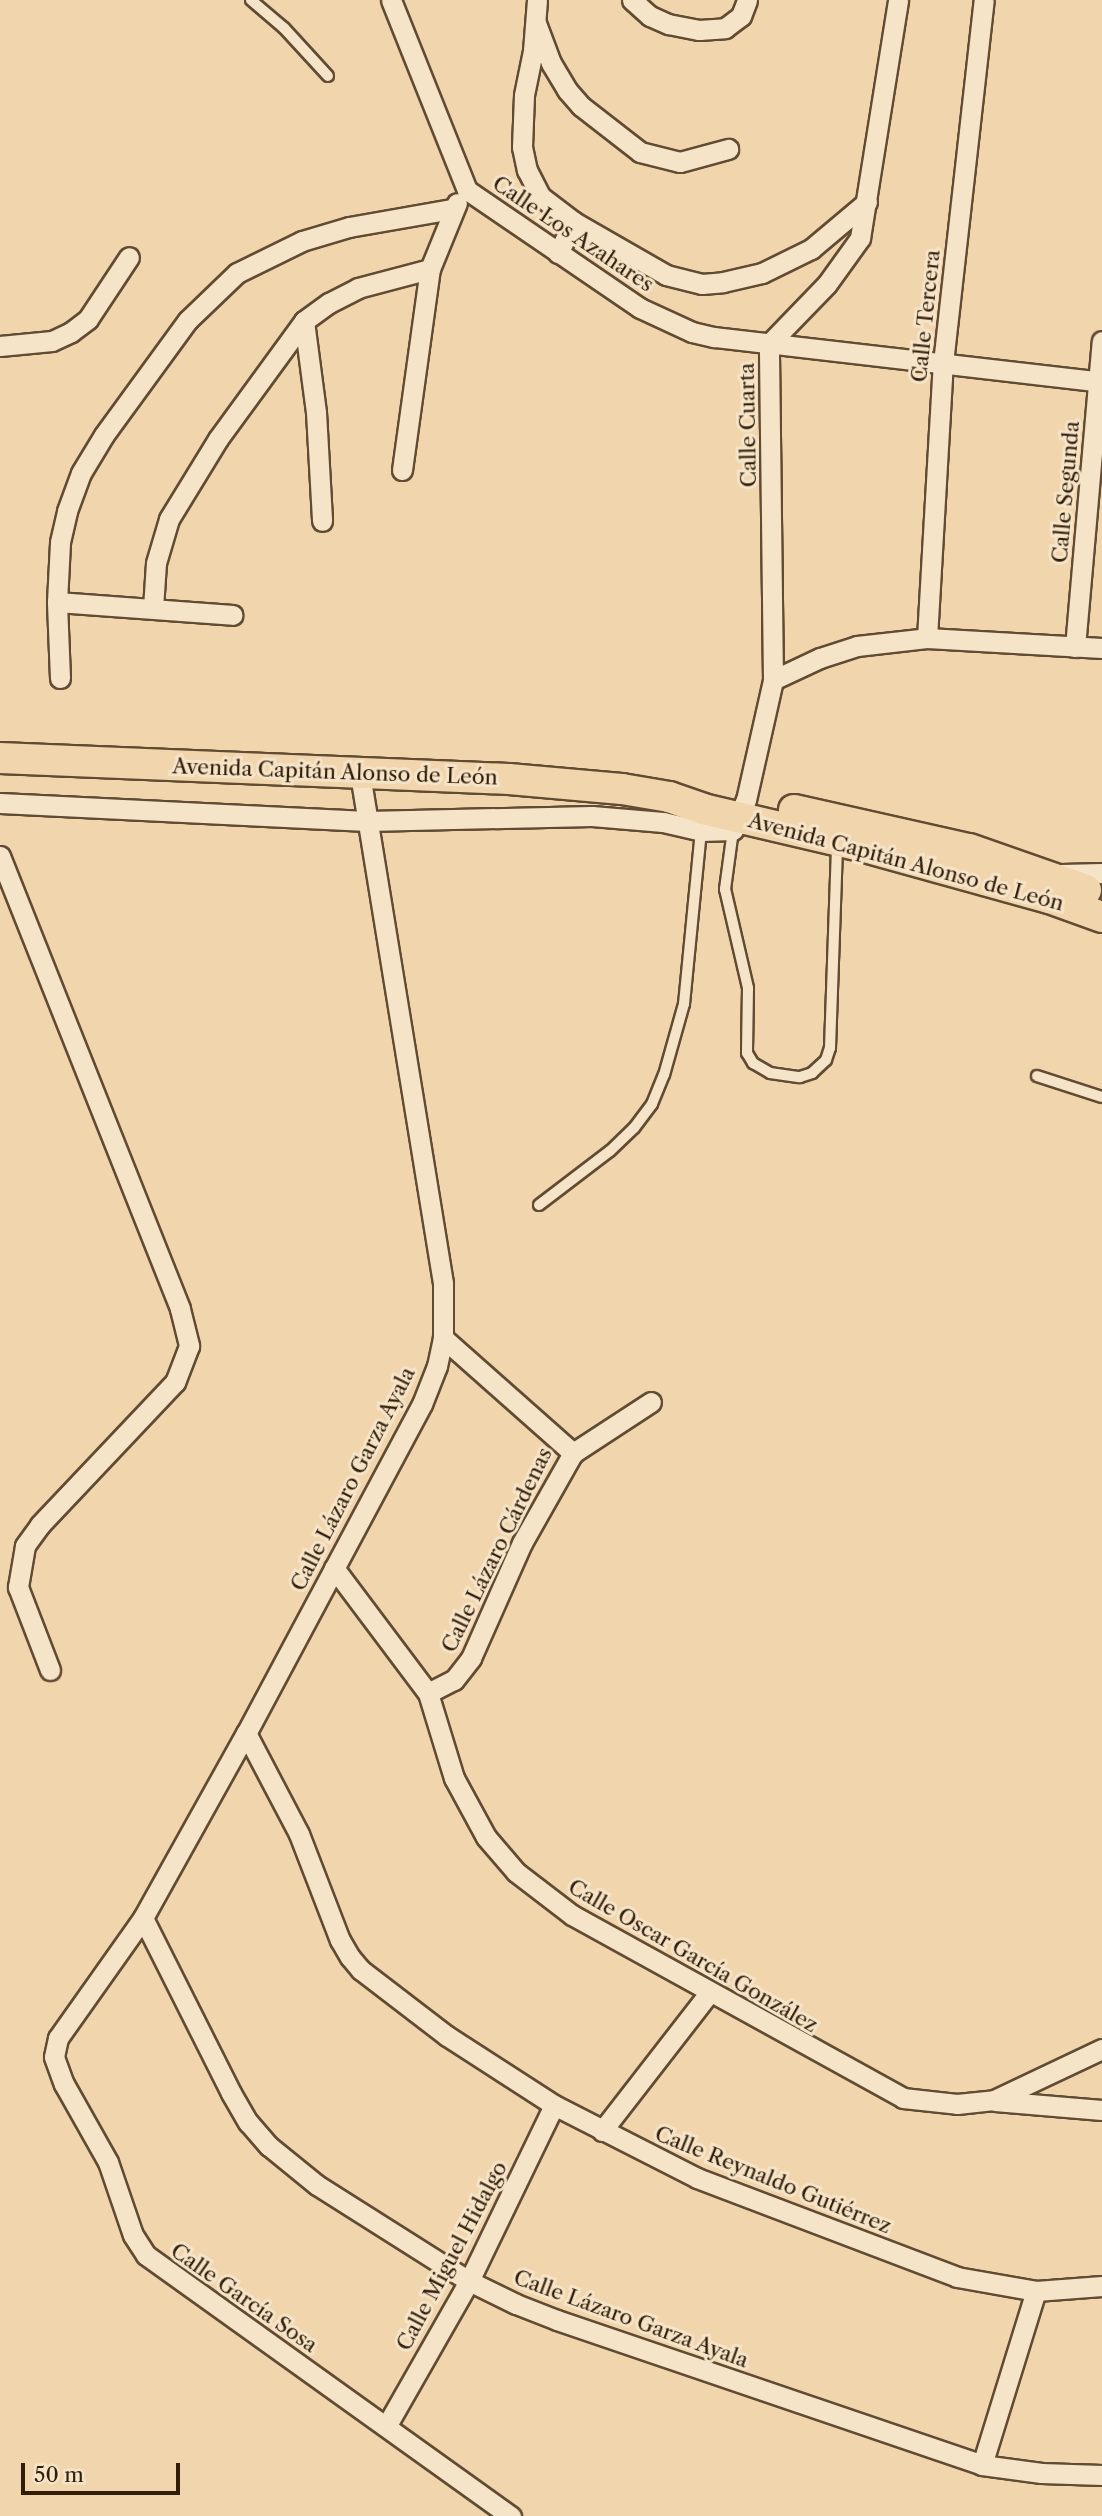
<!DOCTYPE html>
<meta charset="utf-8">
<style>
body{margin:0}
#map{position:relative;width:1102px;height:2516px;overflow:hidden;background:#f1d5ac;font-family:"Libre Caslon Text",serif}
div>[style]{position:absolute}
.roads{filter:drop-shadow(2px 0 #614b32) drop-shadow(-2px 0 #614b32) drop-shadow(0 2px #614b32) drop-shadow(0 -2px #614b32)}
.lane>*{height:10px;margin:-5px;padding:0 5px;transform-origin:5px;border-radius:5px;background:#f6e4c9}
.street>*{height:19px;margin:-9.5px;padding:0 9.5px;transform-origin:9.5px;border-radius:9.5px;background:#f6e4c9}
.primary>*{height:30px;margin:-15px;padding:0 15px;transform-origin:15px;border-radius:15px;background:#f1d5ac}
span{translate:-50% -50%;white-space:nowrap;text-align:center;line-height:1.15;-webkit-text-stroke:6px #f6e4c9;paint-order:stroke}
.street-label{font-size:21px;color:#311d09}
.scale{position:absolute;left:21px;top:2463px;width:159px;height:32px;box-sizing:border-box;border:4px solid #311d09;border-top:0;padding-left:9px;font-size:21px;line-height:24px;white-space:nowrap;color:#311d09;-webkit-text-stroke:5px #f6e4c9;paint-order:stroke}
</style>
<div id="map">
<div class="roads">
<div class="lane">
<div style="left:251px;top:0;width:43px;rotate:40.3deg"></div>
<div style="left:284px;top:28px;width:65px;rotate:47.5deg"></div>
<div style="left:733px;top:830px;width:60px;rotate:97.7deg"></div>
<div style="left:725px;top:889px;width:102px;rotate:76.9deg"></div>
<div style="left:748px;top:988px;width:65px;rotate:90.9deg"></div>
<div style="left:747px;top:1053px;width:12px;rotate:59deg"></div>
<div style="left:753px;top:1063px;width:20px;rotate:30deg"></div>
<div style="left:770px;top:1073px;width:30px;rotate:8deg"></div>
<div style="left:800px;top:1077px;width:13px;rotate:-18deg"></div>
<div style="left:812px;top:1073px;width:19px;rotate:-43deg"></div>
<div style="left:826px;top:1060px;width:13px;rotate:-72deg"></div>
<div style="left:830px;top:1048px;width:203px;rotate:-88deg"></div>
<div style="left:1037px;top:1076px;width:68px;rotate:17.9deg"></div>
<div style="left:539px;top:1205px;width:89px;rotate:-37.3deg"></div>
<div style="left:610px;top:1151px;width:33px;rotate:-44deg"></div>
<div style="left:634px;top:1128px;width:30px;rotate:-53deg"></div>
<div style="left:652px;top:1104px;width:31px;rotate:-68deg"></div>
<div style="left:664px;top:1075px;width:74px;rotate:-74.3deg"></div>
<div style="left:684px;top:1004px;width:175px;rotate:-84.4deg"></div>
</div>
<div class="street">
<div style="left:391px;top:0;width:205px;rotate:68.2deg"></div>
<div style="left:467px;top:190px;width:209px;rotate:34.3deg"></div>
<div style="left:640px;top:308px;width:57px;rotate:24.8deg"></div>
<div style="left:692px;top:332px;width:23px;rotate:13deg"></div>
<div style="left:714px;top:337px;width:391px;rotate:6.6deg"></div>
<div style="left:537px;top:0;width:51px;rotate:94.5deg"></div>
<div style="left:533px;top:51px;width:45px;rotate:101.6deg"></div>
<div style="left:524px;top:95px;width:52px;rotate:92.2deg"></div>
<div style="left:522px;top:147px;width:24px;rotate:78deg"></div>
<div style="left:527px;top:170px;width:29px;rotate:63deg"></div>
<div style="left:540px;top:196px;width:43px;rotate:37.4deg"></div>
<div style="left:632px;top:0;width:24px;rotate:42deg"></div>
<div style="left:650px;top:16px;width:20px;rotate:24deg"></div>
<div style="left:668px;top:24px;width:32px;rotate:11deg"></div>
<div style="left:699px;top:30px;width:26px;rotate:-4deg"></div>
<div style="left:725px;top:28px;width:20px;rotate:-37deg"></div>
<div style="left:741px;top:16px;width:17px;rotate:-69deg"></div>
<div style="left:536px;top:23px;width:43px;rotate:69.4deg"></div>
<div style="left:551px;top:63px;width:31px;rotate:59deg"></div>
<div style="left:567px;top:90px;width:21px;rotate:49deg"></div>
<div style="left:581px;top:106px;width:75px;rotate:37.9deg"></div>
<div style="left:640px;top:152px;width:41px;rotate:14deg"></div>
<div style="left:680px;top:162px;width:50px;rotate:-15.2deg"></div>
<div style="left:558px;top:253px;width:35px;rotate:-63deg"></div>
<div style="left:574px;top:222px;width:106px;rotate:29.9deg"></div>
<div style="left:666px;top:275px;width:37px;rotate:14deg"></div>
<div style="left:702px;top:284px;width:21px;rotate:-5deg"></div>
<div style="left:723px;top:282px;width:40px;rotate:-13deg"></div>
<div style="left:762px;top:273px;width:55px;rotate:-26.1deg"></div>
<div style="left:811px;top:249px;width:73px;rotate:-40deg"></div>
<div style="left:304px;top:321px;width:92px;rotate:82.5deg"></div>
<div style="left:316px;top:412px;width:109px;rotate:86.8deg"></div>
<div style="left:0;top:346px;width:52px;rotate:-5.5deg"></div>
<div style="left:52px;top:341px;width:21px;rotate:-25deg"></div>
<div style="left:71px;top:332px;width:21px;rotate:-37deg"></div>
<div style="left:88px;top:319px;width:74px;rotate:-56.5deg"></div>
<div style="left:402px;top:470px;width:203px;rotate:-82.1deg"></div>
<div style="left:430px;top:269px;width:71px;rotate:-67.8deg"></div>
<div style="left:57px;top:602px;width:176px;rotate:4.2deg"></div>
<div style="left:153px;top:608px;width:45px;rotate:-86.2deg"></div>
<div style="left:156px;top:563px;width:46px;rotate:-73.5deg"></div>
<div style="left:169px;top:519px;width:94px;rotate:-58.5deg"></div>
<div style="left:218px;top:439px;width:146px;rotate:-53.9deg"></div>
<div style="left:304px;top:321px;width:31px;rotate:-36deg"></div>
<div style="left:329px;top:303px;width:33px;rotate:-27deg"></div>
<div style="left:358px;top:288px;width:74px;rotate:-14.8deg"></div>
<div style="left:927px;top:638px;width:275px;rotate:-86.7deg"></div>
<div style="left:943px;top:363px;width:365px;rotate:-83.6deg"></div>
<div style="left:1075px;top:647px;width:307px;rotate:-85deg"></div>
<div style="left:60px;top:678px;width:76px;rotate:-92.3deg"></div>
<div style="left:57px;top:602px;width:60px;rotate:-87.1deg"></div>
<div style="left:60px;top:542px;width:32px;rotate:-77deg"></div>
<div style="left:67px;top:511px;width:40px;rotate:-69.8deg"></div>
<div style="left:81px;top:473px;width:44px;rotate:-58.8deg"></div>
<div style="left:104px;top:435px;width:142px;rotate:-53.9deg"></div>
<div style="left:188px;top:320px;width:68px;rotate:-43.8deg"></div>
<div style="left:237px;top:273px;width:72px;rotate:-26.2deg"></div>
<div style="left:302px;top:241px;width:49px;rotate:-16.6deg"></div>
<div style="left:349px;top:227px;width:105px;rotate:-9.9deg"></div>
<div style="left:773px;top:680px;width:52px;rotate:-25.1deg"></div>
<div style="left:820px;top:658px;width:39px;rotate:-18deg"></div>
<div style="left:857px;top:646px;width:70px;rotate:-6.5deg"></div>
<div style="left:927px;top:638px;width:175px;rotate:3.3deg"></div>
<div style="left:360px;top:774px;width:516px;rotate:80.74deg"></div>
<div style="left:443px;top:1283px;width:55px;rotate:90deg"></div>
<div style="left:443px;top:1338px;width:29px;rotate:102deg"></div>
<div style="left:437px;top:1366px;width:41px;rotate:111.5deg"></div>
<div style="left:422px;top:1404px;width:373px;rotate:118.1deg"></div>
<div style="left:246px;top:1733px;width:212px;rotate:119.1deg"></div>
<div style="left:143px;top:1918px;width:147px;rotate:125.3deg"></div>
<div style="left:58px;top:2038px;width:19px;rotate:102deg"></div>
<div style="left:54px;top:2057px;width:29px;rotate:70deg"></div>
<div style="left:64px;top:2084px;width:90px;rotate:60.6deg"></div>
<div style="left:108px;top:2162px;width:77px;rotate:71.1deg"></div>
<div style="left:133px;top:2235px;width:24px;rotate:57deg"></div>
<div style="left:146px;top:2255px;width:449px;rotate:35.6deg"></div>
<div style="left:0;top:803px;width:367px;rotate:2.8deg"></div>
<div style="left:367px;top:821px;width:225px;rotate:-1.3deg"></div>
<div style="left:592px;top:816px;width:71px;rotate:4.8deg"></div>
<div style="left:663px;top:822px;width:39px;rotate:13deg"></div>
<div style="left:701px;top:831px;width:32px;rotate:-2deg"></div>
<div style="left:733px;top:830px;width:33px;rotate:-67deg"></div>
<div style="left:746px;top:800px;width:123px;rotate:-77.3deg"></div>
<div style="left:773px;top:680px;width:336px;rotate:-90.7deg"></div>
<div style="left:769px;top:344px;width:83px;rotate:-46deg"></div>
<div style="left:827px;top:284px;width:57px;rotate:-54.3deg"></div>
<div style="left:860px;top:238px;width:241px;rotate:-80.9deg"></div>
<div style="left:0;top:856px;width:487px;rotate:68.3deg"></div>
<div style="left:180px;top:1309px;width:38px;rotate:76deg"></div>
<div style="left:189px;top:1346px;width:39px;rotate:111deg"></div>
<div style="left:175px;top:1382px;width:197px;rotate:133.4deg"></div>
<div style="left:40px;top:1525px;width:26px;rotate:126deg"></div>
<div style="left:25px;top:1546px;width:42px;rotate:99.7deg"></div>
<div style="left:18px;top:1587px;width:89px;rotate:68.9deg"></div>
<div style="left:1061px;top:874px;width:41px;rotate:-1.4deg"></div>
<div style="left:443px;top:1338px;width:174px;rotate:41.5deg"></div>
<div style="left:334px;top:1568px;width:156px;rotate:53.1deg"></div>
<div style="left:428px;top:1693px;width:89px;rotate:73deg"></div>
<div style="left:454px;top:1778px;width:67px;rotate:61.5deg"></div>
<div style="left:486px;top:1837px;width:46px;rotate:49.4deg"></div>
<div style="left:516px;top:1872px;width:71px;rotate:37.5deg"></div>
<div style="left:572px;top:1915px;width:378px;rotate:28.9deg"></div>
<div style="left:903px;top:2098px;width:54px;rotate:6.3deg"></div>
<div style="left:957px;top:2104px;width:37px;rotate:-6deg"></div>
<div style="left:994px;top:2100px;width:119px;rotate:-25.3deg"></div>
<div style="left:428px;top:1693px;width:29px;rotate:-27deg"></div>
<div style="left:454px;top:1680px;width:28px;rotate:-52deg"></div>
<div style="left:471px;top:1658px;width:126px;rotate:-66.1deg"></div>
<div style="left:522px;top:1543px;width:103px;rotate:-60.5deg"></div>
<div style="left:573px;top:1453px;width:93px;rotate:-33.2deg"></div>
<div style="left:246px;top:1733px;width:114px;rotate:62.3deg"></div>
<div style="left:299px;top:1834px;width:114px;rotate:68.9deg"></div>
<div style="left:340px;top:1940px;width:20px;rotate:60deg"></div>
<div style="left:350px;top:1957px;width:17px;rotate:50deg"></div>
<div style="left:361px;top:1970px;width:108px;rotate:37.5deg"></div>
<div style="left:447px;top:2036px;width:127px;rotate:32.8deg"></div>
<div style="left:554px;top:2105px;width:161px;rotate:27deg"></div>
<div style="left:697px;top:2178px;width:278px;rotate:20.8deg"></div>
<div style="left:957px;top:2277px;width:80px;rotate:10deg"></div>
<div style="left:1036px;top:2291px;width:66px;rotate:-4.3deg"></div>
<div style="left:143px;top:1918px;width:196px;rotate:63.3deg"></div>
<div style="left:231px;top:2093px;width:34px;rotate:60deg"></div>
<div style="left:248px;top:2122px;width:32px;rotate:49deg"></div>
<div style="left:269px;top:2146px;width:62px;rotate:39.1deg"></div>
<div style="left:317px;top:2185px;width:180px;rotate:32.3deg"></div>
<div style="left:469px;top:2281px;width:52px;rotate:26.1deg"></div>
<div style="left:516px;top:2304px;width:44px;rotate:21.3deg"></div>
<div style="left:557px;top:2320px;width:449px;rotate:18.8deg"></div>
<div style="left:982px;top:2465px;width:60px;rotate:7.7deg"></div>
<div style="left:1041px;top:2473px;width:61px;rotate:1.9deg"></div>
<div style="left:995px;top:2101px;width:107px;rotate:4.8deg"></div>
<div style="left:602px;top:2131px;width:175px;rotate:-52.2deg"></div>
<div style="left:387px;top:2425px;width:166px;rotate:-60.3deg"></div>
<div style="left:469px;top:2281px;width:195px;rotate:-64.2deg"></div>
<div style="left:982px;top:2465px;width:182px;rotate:-72.8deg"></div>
</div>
<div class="primary">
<div style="left:0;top:758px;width:509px;rotate:2.36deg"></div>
<div style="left:509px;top:779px;width:113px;rotate:5.1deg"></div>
<div style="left:622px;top:789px;width:48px;rotate:9.7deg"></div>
<div style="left:669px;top:797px;width:36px;rotate:19deg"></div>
<div style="left:703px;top:809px;width:166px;rotate:13.2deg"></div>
<div style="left:865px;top:847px;width:191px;rotate:15.5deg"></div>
<div style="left:1049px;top:898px;width:56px;rotate:19.7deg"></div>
<div style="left:794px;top:810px;width:179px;rotate:12.6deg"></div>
<div style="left:969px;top:849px;width:124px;rotate:19.3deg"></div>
</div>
</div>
<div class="street-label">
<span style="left:573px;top:234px;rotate:34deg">Calle Los Azahares</span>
<span style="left:926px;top:316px;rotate:-84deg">Calle Tercera</span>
<span style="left:748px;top:425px;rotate:-91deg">Calle Cuarta</span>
<span style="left:1066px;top:492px;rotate:-85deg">Calle Segunda</span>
<span style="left:335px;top:772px;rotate:2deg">Avenida Capitán Alonso de León</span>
<span style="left:906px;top:862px;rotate:15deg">Avenida Capitán Alonso de León</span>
<span style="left:353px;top:1479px;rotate:-63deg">Calle Lázaro Garza Ayala</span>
<span style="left:497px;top:1550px;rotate:-64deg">Calle Lázaro Cárdenas</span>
<span style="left:693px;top:1956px;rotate:30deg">Calle Oscar García González</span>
<span style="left:773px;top:2180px;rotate:22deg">Calle Reynaldo Gutiérrez</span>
<span style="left:452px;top:2256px;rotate:-62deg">Calle Miguel Hidalgo</span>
<span style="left:244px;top:2298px;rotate:35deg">Calle García Sosa</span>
<span style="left:631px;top:2319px;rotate:20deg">Calle Lázaro Garza Ayala</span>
</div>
<div class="scale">50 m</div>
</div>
